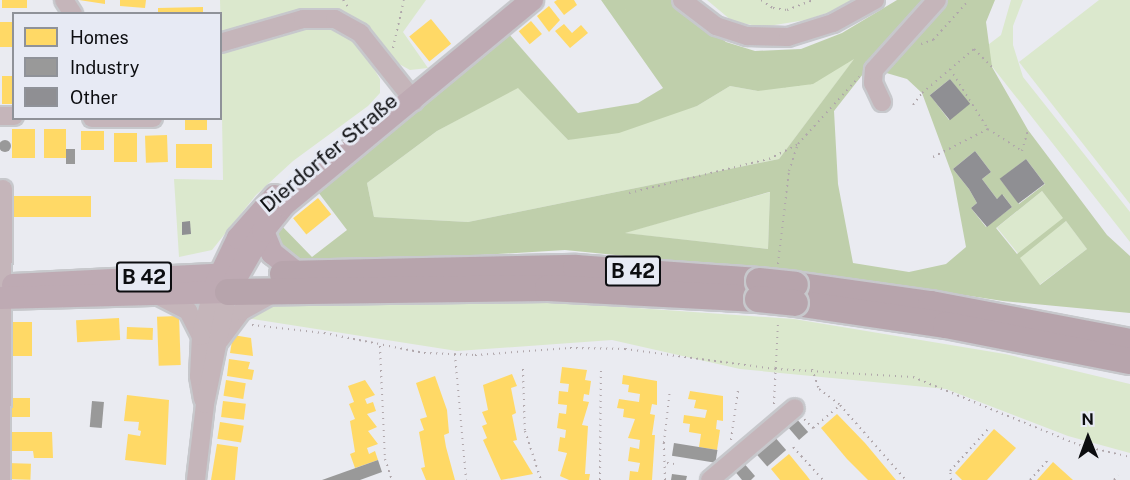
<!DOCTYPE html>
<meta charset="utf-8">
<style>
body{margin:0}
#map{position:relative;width:1130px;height:480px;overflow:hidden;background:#eaebf1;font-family:"Public Sans",sans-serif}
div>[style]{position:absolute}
.green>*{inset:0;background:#dbe8cd;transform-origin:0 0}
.forest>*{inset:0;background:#bfcfab}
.homes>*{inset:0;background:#ffd966;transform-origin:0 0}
.industry>*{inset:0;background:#999;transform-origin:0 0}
.round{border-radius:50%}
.building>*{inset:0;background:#8f8f93;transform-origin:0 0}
.path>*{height:2px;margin-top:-1px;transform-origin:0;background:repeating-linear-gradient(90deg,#b0a7ab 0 1.5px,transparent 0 6px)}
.roads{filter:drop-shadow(2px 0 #c7c8cc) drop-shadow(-2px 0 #c7c8cc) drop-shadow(0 2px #c7c8cc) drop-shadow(0 -2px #c7c8cc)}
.minor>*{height:18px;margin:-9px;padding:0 9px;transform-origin:9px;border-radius:9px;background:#c5b5ba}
.major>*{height:22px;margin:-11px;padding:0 11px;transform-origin:11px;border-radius:11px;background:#beaab3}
.highway>*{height:26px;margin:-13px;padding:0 13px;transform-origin:13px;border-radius:13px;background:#b7a4ac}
.bridges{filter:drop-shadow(2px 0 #c7c8cc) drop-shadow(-2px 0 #c7c8cc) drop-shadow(0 2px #c7c8cc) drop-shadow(0 -2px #c7c8cc)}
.highway-bridge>*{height:26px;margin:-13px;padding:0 13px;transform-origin:13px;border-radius:13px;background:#b7a4ac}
span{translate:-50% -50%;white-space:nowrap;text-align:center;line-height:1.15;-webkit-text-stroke:6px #e7eaf4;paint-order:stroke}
.shield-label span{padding:2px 4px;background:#e7eaf4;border:2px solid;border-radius:4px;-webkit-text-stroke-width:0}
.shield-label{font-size:20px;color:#0c0d10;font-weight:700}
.street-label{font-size:21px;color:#0c0d10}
.legend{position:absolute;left:12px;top:12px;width:210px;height:108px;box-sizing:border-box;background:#e7eaf4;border:2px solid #8f9299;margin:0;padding:8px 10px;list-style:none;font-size:18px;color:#0c0d10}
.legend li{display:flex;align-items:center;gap:12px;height:30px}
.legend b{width:30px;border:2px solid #8f9299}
.north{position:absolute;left:1058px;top:408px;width:60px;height:60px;-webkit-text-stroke:4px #e7eaf4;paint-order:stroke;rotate:359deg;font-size:16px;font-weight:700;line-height:24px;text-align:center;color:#0c0d10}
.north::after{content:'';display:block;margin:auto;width:21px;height:27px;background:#0c0d10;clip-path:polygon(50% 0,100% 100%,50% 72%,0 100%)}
</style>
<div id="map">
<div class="green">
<div style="clip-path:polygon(220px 0,426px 0,403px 32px,428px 68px,410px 70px,399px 64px,341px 15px,314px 9px,221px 36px)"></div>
<div style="clip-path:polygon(707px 0,866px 0,806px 20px,762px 27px,732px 21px)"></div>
<div style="clip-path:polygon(1011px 0,1023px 0,1013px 26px,1013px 45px,1023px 77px,1130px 212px,1130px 242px,980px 51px,1001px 35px)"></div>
<div style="clip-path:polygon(1099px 0,1130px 0,1130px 204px,1019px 62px)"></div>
<div style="clip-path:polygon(321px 26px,345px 32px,365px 54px,380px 79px,380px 93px,368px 106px,293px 161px,256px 195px,212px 250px,179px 257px,174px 179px,223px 180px,221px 51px)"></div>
<div style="clip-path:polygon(855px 58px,779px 159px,468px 222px,374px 217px,367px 183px,437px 131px,518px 87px,568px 140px,697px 106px,730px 86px,758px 91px)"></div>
<div style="left:1042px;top:191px;width:35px;height:58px;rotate:51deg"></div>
<div style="clip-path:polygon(770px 192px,768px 249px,623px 233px)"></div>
<div style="left:1066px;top:221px;width:35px;height:60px;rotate:53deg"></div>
<div style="clip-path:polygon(272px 303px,566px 303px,794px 319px,1005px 354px,1130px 384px,1130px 453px,1068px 436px,946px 389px,740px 369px,612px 340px,457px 351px,246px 318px)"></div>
</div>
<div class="forest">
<div style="clip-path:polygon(evenodd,601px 0,671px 0,726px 42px,755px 51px,801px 49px,842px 33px,897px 0,995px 0,986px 22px,992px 67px,1028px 130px,1107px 235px,1130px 256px,1130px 313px,1003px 301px,858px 279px,565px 250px,295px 266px,278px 245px,277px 221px,312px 257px,347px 230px,315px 188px,427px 103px,508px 33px,578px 113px,638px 103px,663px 88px,601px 0,854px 59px,779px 159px,468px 222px,374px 217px,367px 183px,437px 131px,518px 88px,568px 140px,619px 133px,697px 106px,730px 86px,758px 91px,813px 84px,854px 59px,601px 0,883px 72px,907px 79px,922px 93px,953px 177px,966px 247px,946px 264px,909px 272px,853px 263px,838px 184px,834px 111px,863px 74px,883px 72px,601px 0,950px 79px,969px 104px,949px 120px,930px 95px,950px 79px,601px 0,975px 151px,991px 172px,982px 179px,997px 199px,1003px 195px,1012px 207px,986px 227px,971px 208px,977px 203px,969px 189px,953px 169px,975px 151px,601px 0,1026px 159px,1045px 184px,1019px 204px,1000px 179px,1026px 159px,601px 0,1042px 191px,1063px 218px,1017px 254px,996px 228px,1042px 191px,601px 0,770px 192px,768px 249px,625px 233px,769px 192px,770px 192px,601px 0,1066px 221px,1087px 249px,1040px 285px,1020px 258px,1066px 221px)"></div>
</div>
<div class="homes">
<div style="left:2px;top:0;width:25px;height:8px"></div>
<div style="clip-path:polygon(79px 0,105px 0,105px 4px)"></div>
<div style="clip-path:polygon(120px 0,146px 0,145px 8px,120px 6px)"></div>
<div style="clip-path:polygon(557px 0,574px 0,577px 5px,564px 15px,554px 2px)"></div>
<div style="clip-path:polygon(549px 6px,560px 20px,549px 32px,537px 16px)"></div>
<div style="clip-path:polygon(203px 7px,203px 14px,158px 14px,158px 8px)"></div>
<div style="left:431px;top:19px;width:32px;height:28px;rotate:51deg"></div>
<div style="left:531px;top:21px;width:17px;height:16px;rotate:50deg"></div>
<div style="left:0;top:22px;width:14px;height:25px"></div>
<div style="clip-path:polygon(564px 24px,572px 33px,581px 25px,588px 33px,570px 48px,555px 31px)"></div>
<div style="left:2px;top:76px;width:12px;height:28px"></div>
<div style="left:185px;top:118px;width:22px;height:12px"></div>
<div style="left:12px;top:129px;width:23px;height:29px"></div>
<div style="left:44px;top:129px;width:22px;height:29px"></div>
<div style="left:104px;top:131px;width:19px;height:23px;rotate:90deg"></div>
<div style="left:137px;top:133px;width:29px;height:23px;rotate:90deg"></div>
<div style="left:167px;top:135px;width:27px;height:22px;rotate:88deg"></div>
<div style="left:176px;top:144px;width:36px;height:24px"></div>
<div style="left:14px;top:196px;width:77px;height:21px"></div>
<div style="left:318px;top:198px;width:21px;height:32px;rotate:51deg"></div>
<div style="left:179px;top:316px;width:49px;height:22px;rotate:88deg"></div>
<div style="left:119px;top:318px;width:22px;height:43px;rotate:87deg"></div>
<div style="left:12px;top:322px;width:20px;height:34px"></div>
<div style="left:127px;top:327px;width:26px;height:12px;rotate:2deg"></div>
<div style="clip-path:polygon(233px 335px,251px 338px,253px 356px,230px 353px)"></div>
<div style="clip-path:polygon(229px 359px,250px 362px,248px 369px,254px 370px,252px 380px,227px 376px)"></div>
<div style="clip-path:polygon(562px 367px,587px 370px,585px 380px,591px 381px,589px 395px,584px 394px,583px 401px,589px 402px,582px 425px,588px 426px,585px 474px,590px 474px,589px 480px,569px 480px,560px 476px,567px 453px,558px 451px,560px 437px,565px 438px,566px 430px,557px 428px,559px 413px,566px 414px,567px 405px,558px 404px,559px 391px,568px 392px,569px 384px,560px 383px)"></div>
<div style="clip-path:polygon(512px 374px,517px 386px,511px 388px,516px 413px,512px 415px,517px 440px,513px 441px,533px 474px,501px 480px,483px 440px,487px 438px,482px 426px,487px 424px,482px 412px,488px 410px,483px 385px)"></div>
<div style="clip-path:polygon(623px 375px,657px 381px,657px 405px,652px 404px,650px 414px,655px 415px,652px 435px,655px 435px,652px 480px,629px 480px,630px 471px,638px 472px,640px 463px,628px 461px,630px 447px,639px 449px,640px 440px,628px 438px,635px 419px,623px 417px,624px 409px,617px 408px,619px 399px,639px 402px,640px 394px,628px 392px,629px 385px,622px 384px)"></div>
<div style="clip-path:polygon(435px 376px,447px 410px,449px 433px,444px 435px,446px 447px,455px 480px,426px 480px,421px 468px,425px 467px,419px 432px,424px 430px,420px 419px,427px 417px,416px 383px)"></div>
<div style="left:226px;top:380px;width:20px;height:16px;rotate:9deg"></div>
<div style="clip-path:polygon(365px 380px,375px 395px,365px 399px,367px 404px,373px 402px,376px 411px,367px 414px,377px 427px,368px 431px,378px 444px,367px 448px,369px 454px,375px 451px,378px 460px,355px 468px,350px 454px,355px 452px,350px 421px,355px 419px,349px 404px,354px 402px,348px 386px)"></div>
<div style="clip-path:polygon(690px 391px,723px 396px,723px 421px,717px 420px,716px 429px,720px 430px,717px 450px,699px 447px,701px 434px,689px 432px,690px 424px,683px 423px,684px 415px,705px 418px,707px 410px,694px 408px,696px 400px,688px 399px)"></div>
<div style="clip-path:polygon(127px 395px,169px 400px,166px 465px,125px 460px,128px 434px,140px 436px,141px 431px,138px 430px,139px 422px,124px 421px)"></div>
<div style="left:12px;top:398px;width:18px;height:19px"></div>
<div style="left:223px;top:401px;width:23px;height:16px;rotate:7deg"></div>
<div style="clip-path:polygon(837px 414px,865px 443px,896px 480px,868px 480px,847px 459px,821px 428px)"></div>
<div style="left:220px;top:422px;width:24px;height:17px;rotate:9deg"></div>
<div style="clip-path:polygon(994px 429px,1016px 448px,987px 480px,962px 480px,955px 473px)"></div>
<div style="clip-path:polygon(7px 432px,52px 432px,53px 458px,34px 458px,33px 451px,7px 451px)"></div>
<div style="clip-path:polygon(217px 444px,238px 447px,235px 480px,211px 480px)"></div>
<div style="clip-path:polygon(789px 454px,807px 476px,810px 480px,780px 480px,771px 469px)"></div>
<div style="clip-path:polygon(1053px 462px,1073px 480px,1037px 480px)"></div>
<div style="left:7px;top:463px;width:24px;height:16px;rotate:2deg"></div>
</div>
<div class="industry">
<div class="round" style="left:-1px;top:140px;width:12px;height:12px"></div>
<div style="left:66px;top:149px;width:9px;height:15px"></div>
<div style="left:92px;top:401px;width:12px;height:26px;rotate:5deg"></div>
<div style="left:795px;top:417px;width:20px;height:12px;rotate:49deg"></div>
<div style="left:773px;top:435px;width:20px;height:25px;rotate:49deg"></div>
<div style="left:674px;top:443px;width:44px;height:13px;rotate:9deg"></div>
<div style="clip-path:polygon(378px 460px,382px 472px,360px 480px,322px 480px)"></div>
<div style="clip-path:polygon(742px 461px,755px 476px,751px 480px,742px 480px,733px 469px)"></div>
<div style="clip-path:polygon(672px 474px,687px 476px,686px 480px,671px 480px)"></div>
</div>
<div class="building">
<div style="left:950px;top:79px;width:32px;height:26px;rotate:51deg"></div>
<div style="clip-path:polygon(975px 151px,991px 172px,982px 179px,997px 199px,1002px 194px,1012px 207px,987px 227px,971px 208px,977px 203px,969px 189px,953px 169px)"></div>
<div style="left:1026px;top:159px;width:31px;height:33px;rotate:53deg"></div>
<div style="clip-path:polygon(190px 221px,191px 234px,182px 235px,182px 222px)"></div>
</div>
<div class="path">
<div style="left:343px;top:0;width:9px;rotate:54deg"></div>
<div style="left:761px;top:0;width:14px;rotate:34deg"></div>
<div style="left:773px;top:8px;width:14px;rotate:8deg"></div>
<div style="left:787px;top:10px;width:28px;rotate:-21deg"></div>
<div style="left:921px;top:44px;width:13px;rotate:-18deg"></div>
<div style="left:933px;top:40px;width:54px;rotate:-48deg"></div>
<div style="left:393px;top:48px;width:49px;rotate:-77.1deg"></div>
<div style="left:950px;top:69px;width:71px;rotate:57.7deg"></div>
<div style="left:913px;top:105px;width:15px;rotate:-53deg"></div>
<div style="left:922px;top:93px;width:68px;rotate:-40.2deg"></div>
<div style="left:974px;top:49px;width:25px;rotate:45deg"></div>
<div style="left:933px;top:157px;width:62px;rotate:-27deg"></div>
<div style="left:988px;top:129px;width:40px;rotate:32.9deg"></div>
<div style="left:1022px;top:151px;width:22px;rotate:-74deg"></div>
<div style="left:629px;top:193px;width:144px;rotate:-13.7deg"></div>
<div style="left:769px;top:159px;width:33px;rotate:-27deg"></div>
<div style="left:778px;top:264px;width:94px;rotate:-83.3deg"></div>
<div style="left:789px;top:171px;width:28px;rotate:-72deg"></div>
<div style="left:798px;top:144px;width:91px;rotate:-47.7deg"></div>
<div style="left:252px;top:325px;width:72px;rotate:6.3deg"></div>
<div style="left:324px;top:333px;width:102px;rotate:11.3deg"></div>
<div style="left:424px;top:353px;width:51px;rotate:2.2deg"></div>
<div style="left:475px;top:355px;width:95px;rotate:-4.2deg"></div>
<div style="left:570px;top:348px;width:55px;rotate:1deg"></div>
<div style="left:625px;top:349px;width:151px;rotate:7.6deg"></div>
<div style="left:775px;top:369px;width:138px;rotate:3.3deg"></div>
<div style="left:913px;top:377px;width:179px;rotate:22.3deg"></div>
<div style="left:1079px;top:445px;width:52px;rotate:13.2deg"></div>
<div style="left:380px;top:346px;width:113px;rotate:87.5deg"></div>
<div style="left:385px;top:459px;width:22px;rotate:72deg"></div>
<div style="left:455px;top:354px;width:126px;rotate:85deg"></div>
<div style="left:523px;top:369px;width:62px;rotate:88.2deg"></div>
<div style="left:525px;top:431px;width:52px;rotate:71.9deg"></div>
<div style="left:812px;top:369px;width:21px;rotate:71deg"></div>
<div style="left:819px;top:389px;width:26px;rotate:37deg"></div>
<div style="left:840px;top:405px;width:100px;rotate:48.7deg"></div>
<div style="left:774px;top:404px;width:83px;rotate:-87.2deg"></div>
<div style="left:804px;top:419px;width:13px;rotate:45deg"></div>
<div style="left:813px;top:428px;width:35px;rotate:-40deg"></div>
<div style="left:731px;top:440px;width:50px;rotate:-82deg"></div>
<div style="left:793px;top:447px;width:45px;rotate:47.7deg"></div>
<div style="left:667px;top:463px;width:7px;rotate:8deg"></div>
<div style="left:600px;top:480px;width:109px;rotate:-89.5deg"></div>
<div style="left:665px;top:480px;width:37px;rotate:-92deg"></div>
<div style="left:664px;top:443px;width:54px;rotate:-83.7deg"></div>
<div style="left:951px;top:480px;width:9px;rotate:-96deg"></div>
<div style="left:950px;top:471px;width:58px;rotate:-47.8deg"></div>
<div style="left:1030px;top:480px;width:27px;rotate:-48deg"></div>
<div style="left:1114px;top:480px;width:6px;rotate:-51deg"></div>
</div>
<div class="roads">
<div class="minor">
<div style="left:64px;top:0;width:17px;rotate:57deg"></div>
<div style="left:682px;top:0;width:43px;rotate:37.4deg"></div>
<div style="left:716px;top:26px;width:33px;rotate:18deg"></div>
<div style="left:747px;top:36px;width:41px;rotate:1.4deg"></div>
<div style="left:788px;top:37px;width:47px;rotate:-17.3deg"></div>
<div style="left:833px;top:23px;width:48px;rotate:-28.7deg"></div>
<div style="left:220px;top:43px;width:86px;rotate:-16.1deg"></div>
<div style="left:303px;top:19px;width:32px"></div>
<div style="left:335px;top:19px;width:29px;rotate:29deg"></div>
<div style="left:360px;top:33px;width:87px;rotate:51.5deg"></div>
<div style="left:882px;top:102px;width:21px;rotate:-115deg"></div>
<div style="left:873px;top:83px;width:13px;rotate:-86deg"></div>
<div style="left:874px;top:70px;width:94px;rotate:-48deg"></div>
<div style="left:0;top:116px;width:14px"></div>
<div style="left:92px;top:118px;width:61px"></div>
<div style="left:157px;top:295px;width:35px;rotate:27deg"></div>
<div style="left:188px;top:311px;width:28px;rotate:63deg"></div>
<div style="left:219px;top:341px;width:38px;rotate:-53deg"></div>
<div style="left:242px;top:311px;width:33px;rotate:-29deg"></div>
<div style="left:203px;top:399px;width:23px;rotate:-100deg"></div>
<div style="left:199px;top:376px;width:40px;rotate:-87.1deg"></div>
<div style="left:201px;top:336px;width:45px;rotate:-76deg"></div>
<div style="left:1px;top:480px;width:291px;rotate:-89.6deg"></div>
<div style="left:196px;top:480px;width:77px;rotate:-83.2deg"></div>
<div style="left:205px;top:404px;width:114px;rotate:-78.4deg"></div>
<div style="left:710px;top:480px;width:111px;rotate:-40.3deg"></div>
</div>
<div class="major">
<div style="left:263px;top:231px;width:24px;rotate:68deg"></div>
<div style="left:272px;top:253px;width:32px;rotate:39deg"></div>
<div style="left:13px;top:285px;width:219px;rotate:-2.9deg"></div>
<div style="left:212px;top:292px;width:60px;rotate:-64.3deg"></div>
<div style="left:238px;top:238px;width:56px;rotate:-48.6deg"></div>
<div style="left:0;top:298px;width:228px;rotate:-1.5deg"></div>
<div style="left:228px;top:292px;width:70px;rotate:-60.2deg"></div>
<div style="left:263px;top:231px;width:33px;rotate:-51deg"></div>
<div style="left:284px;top:205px;width:322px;rotate:-39.6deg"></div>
</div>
<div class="highway">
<div style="left:283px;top:274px;width:293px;rotate:-1.2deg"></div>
<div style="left:576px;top:268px;width:183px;rotate:4.1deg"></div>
<div style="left:795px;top:285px;width:137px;rotate:8deg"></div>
<div style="left:931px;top:304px;width:203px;rotate:10.8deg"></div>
<div style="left:228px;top:292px;width:320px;rotate:-0.7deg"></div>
<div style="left:548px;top:288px;width:210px;rotate:3deg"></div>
<div style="left:795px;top:303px;width:153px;rotate:8.3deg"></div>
<div style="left:946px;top:325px;width:187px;rotate:11.1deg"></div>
</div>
</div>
<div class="bridges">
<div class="highway-bridge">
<div style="left:759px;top:281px;width:36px;rotate:6deg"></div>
<div style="left:758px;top:299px;width:37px;rotate:6deg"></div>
</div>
</div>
<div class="shield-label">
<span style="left:633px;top:271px">B 42</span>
<span style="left:144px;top:277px">B 42</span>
</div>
<div class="street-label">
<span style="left:329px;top:153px;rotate:-40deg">Dierdorfer Straße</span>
</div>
<ul class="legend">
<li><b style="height:16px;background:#ffd966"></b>Homes</li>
<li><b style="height:16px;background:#999"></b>Industry</li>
<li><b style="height:16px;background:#8f8f93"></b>Other</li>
</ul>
<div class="north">N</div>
</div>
